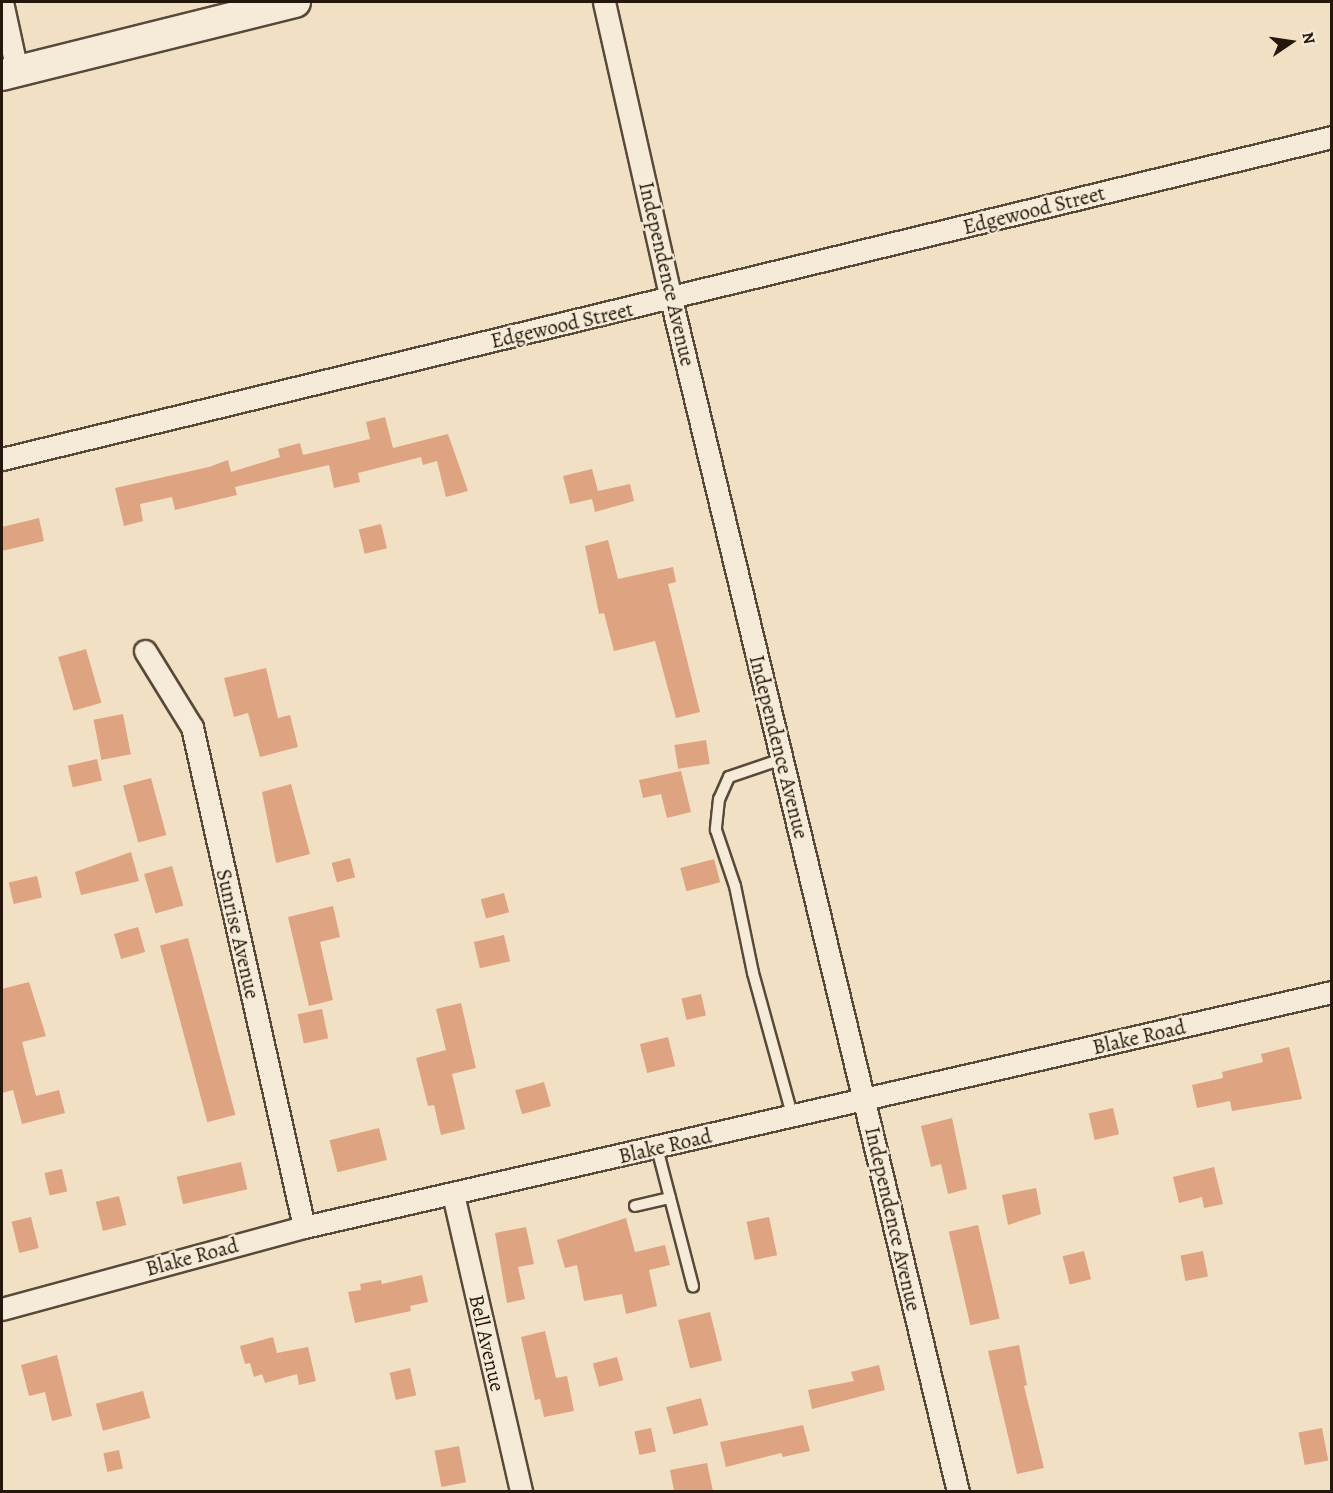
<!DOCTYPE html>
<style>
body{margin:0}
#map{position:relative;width:1333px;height:1493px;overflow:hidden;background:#f1e0c3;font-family:Alegreya,serif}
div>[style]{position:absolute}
.building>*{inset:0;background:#dea482;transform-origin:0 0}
.roads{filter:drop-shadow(2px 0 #584939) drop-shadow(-2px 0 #584939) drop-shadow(0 2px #584939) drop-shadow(0 -2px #584939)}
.service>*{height:10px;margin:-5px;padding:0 5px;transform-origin:5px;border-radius:5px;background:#f6ebd8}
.minor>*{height:21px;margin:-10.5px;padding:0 10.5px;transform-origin:10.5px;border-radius:10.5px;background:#f6ebd8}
.secondary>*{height:30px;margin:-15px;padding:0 15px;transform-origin:15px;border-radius:15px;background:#f6ebd8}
span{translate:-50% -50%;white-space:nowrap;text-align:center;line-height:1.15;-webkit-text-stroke:4.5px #f6ebd8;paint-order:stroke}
.street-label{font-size:21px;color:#25170b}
.frame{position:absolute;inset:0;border:3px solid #25170b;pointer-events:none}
.north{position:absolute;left:1261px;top:12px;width:60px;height:60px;-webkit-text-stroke:4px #f6ebd8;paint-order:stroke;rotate:77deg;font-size:16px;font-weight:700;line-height:24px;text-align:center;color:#25170b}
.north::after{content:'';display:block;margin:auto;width:21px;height:27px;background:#25170b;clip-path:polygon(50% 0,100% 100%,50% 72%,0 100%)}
</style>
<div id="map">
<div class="building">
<div style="clip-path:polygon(385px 417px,393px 448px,448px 434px,468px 491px,446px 497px,437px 461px,423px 465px,421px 457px,358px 473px,360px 482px,334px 488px,329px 465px,235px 487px,237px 495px,175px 510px,172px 497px,140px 504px,143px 521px,124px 526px,115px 488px,209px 467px,228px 460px,231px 472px,280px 457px,278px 449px,300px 443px,303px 455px,370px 439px,366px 422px)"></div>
<div style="clip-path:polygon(592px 469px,598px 491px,630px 484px,634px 501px,595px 512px,592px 499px,570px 504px,563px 476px)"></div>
<div style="clip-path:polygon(39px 518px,44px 541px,2px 551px,2px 527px)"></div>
<div style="left:381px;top:524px;width:25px;height:23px;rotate:76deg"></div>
<div style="clip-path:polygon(608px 540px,618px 579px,673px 567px,676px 582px,668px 584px,700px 712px,676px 718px,655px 641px,614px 651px,604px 613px,599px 614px,585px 546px)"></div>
<div style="left:86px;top:649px;width:56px;height:29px;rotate:74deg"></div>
<div style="clip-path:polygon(266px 668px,278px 718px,290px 715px,298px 747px,260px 757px,248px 713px,234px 717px,224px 678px)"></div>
<div style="left:123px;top:714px;width:41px;height:30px;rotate:79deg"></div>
<div style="left:706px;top:740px;width:24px;height:32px;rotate:81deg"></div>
<div style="left:97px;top:759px;width:22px;height:30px;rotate:77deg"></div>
<div style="clip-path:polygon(681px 771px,691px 812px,667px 818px,661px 794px,643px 798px,639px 780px)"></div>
<div style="left:151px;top:778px;width:59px;height:29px;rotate:75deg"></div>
<div style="clip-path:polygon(291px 784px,310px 854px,276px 863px,262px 792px)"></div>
<div style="clip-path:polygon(131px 852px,139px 881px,81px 895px,75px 872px)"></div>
<div style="left:350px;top:858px;width:20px;height:19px;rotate:75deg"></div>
<div style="left:714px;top:859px;width:24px;height:35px;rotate:75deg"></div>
<div style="left:172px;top:866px;width:41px;height:29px;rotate:74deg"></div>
<div style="left:37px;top:876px;width:22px;height:29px;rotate:77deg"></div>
<div style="left:504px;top:893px;width:20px;height:24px;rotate:75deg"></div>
<div style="clip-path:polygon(333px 906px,340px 937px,320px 942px,333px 1000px,309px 1006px,288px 917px)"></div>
<div style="left:138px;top:927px;width:26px;height:25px;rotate:74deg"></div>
<div style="left:504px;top:935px;width:27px;height:31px;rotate:77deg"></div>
<div style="left:188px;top:938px;width:183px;height:29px;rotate:75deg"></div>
<div style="clip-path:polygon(29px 982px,46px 1036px,22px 1042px,36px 1096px,59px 1090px,65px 1113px,22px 1124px,13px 1090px,2px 1093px,2px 989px)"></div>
<div style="left:701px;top:994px;width:22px;height:20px;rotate:77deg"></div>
<div style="clip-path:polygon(461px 1003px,476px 1068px,452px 1074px,465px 1129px,441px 1135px,434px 1105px,428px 1106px,416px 1058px,446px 1050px,436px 1009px)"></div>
<div style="left:322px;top:1009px;width:30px;height:25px;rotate:78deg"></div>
<div style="left:668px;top:1037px;width:30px;height:29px;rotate:76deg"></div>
<div style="clip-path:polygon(1289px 1047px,1302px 1099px,1232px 1111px,1230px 1101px,1197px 1108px,1192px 1085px,1223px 1078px,1222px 1072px,1263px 1062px,1261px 1054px)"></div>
<div style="left:544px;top:1082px;width:25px;height:30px;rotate:74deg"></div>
<div style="left:1113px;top:1108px;width:27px;height:25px;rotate:77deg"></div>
<div style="clip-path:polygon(952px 1118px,967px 1189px,948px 1194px,941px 1164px,931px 1167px,921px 1126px)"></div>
<div style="left:379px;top:1128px;width:33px;height:51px;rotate:76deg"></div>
<div style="left:241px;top:1162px;width:28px;height:66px;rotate:77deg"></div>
<div style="clip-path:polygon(1214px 1167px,1223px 1204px,1204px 1208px,1202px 1197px,1179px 1203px,1173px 1177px)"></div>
<div style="left:62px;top:1169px;width:23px;height:18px;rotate:77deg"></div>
<div style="clip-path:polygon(1036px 1188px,1041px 1214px,1008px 1225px,1002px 1195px)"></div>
<div style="left:119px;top:1196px;width:30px;height:24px;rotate:76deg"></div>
<div style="left:31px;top:1217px;width:32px;height:20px;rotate:76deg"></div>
<div style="left:769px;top:1217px;width:39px;height:23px;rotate:78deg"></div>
<div style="clip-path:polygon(626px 1218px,635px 1252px,665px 1245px,670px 1265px,649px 1270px,657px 1306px,626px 1314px,622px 1294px,584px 1301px,577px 1265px,565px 1268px,557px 1240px)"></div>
<div style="left:978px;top:1225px;width:96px;height:30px;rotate:77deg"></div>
<div style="clip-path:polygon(526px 1227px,534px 1264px,518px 1267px,525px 1299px,507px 1303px,495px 1233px)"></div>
<div style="left:1084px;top:1251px;width:29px;height:22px;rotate:76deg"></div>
<div style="left:1203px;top:1251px;width:26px;height:23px;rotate:79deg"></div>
<div style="clip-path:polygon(422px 1275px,428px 1302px,410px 1306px,411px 1311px,355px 1323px,348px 1292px,361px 1290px,360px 1284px,381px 1280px,382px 1284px)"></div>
<div style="left:710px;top:1312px;width:50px;height:33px;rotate:76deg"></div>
<div style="clip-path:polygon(545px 1331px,556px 1378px,567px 1376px,574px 1411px,544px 1417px,540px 1399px,535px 1400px,521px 1337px)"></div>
<div style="clip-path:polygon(273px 1337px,277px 1353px,308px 1347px,316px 1381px,299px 1385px,297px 1374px,265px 1383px,262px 1374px,254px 1377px,250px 1363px,245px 1364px,240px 1346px)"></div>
<div style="clip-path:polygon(1019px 1345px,1027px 1385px,1024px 1386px,1044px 1468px,1017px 1474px,988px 1351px)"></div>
<div style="clip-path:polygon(57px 1355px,72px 1416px,52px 1421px,45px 1392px,29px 1396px,21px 1365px)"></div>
<div style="left:617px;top:1357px;width:24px;height:25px;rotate:75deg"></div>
<div style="clip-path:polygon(879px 1365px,885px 1390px,812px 1409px,808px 1390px,854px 1381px,851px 1372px)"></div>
<div style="left:410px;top:1368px;width:28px;height:21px;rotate:77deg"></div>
<div style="left:143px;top:1391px;width:28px;height:49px;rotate:75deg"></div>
<div style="left:701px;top:1398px;width:28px;height:36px;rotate:75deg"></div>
<div style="clip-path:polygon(803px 1425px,810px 1451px,783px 1457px,781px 1453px,726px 1467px,720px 1442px)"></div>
<div style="left:651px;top:1428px;width:24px;height:17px;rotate:78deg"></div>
<div style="left:1322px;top:1428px;width:33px;height:24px;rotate:79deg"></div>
<div style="left:459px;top:1446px;width:37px;height:25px;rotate:79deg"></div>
<div style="left:119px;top:1450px;width:19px;height:16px;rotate:78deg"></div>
<div style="clip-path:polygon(707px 1463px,713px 1491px,674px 1491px,670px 1470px)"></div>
</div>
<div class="roads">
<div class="service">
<div style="left:782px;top:759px;width:56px;rotate:161.2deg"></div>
<div style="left:729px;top:777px;width:24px;rotate:114deg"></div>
<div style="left:719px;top:799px;width:31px;rotate:96deg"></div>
<div style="left:716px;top:830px;width:59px;rotate:71.3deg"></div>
<div style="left:735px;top:886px;width:89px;rotate:78.3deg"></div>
<div style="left:753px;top:973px;width:150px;rotate:74.6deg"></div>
<div style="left:657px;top:1148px;width:143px;rotate:75.4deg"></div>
<div style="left:635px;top:1206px;width:36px;rotate:-13deg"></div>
</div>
<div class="minor">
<div style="left:2px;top:2px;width:71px;rotate:77.7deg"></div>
<div style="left:604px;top:2px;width:304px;rotate:77.3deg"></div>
<div style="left:671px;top:299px;width:1227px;rotate:76.47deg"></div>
<div style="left:2px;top:459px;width:1368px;rotate:-13.61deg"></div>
<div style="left:145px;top:651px;width:89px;rotate:58.3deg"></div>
<div style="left:192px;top:727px;width:512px;rotate:77.37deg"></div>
<div style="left:453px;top:1194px;width:306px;rotate:77.1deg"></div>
<div style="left:2px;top:1309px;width:313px;rotate:-15.2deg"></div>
<div style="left:304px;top:1227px;width:1055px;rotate:-12.88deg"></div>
</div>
<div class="secondary">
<div style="left:2px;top:75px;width:302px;rotate:-14deg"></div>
</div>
</div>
<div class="street-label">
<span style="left:1034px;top:210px;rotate:-14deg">Edgewood Street</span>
<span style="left:667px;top:274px;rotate:77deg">Independence Avenue</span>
<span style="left:562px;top:325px;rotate:-13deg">Edgewood Street</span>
<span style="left:779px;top:747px;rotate:76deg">Independence Avenue</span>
<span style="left:238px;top:934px;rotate:77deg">Sunrise Avenue</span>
<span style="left:1139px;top:1037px;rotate:-13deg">Blake Road</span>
<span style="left:665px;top:1146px;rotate:-13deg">Blake Road</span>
<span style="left:893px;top:1219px;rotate:77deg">Independence Avenue</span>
<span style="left:192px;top:1257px;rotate:-15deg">Blake Road</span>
<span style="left:487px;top:1343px;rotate:77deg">Bell Avenue</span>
</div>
<div class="frame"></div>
<div class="north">N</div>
</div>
